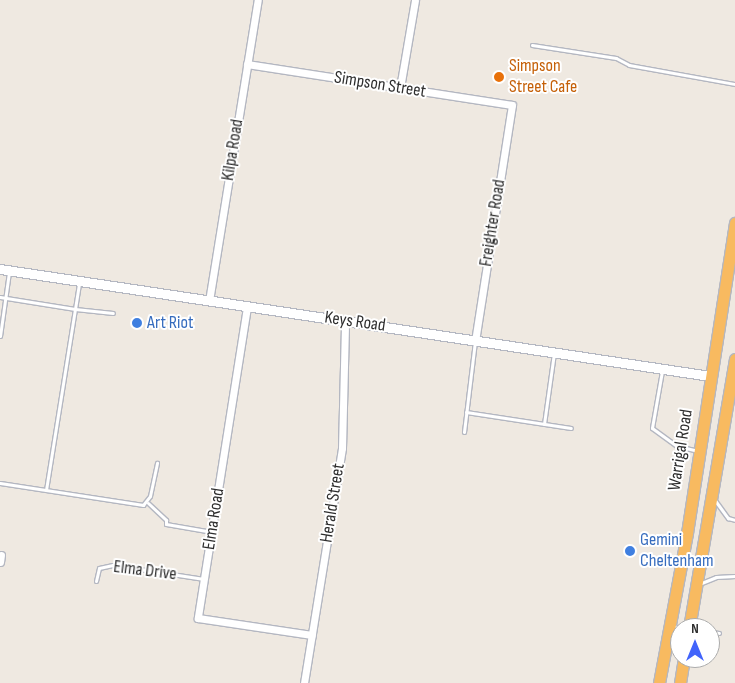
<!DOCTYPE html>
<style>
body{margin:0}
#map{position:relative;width:735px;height:683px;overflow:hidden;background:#efe9e1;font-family:"Sofia Sans Condensed",sans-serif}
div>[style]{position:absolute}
.roads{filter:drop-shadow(1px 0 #b4b7c1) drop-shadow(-1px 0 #b4b7c1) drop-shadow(0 1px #b4b7c1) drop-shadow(0 -1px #b4b7c1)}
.service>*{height:3px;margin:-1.5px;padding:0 1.5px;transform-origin:1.5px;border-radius:1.5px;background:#fff}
.minor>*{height:7px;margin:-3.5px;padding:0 3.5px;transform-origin:3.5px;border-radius:3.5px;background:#fff}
.tertiary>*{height:9px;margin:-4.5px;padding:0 4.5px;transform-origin:4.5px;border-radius:4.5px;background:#fff}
.trunk>*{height:11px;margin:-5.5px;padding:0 5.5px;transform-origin:5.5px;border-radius:5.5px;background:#f8ba60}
.dots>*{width:14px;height:14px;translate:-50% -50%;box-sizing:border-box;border:2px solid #fff;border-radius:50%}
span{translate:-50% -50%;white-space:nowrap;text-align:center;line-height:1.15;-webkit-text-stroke:4px #fff;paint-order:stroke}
.food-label{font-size:18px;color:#c56008}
.left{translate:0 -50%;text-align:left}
.street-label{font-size:18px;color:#2e2e2e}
.shop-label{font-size:18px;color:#366cbe}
.north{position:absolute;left:670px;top:618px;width:50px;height:50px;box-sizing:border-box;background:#fff;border:1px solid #ababab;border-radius:50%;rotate:0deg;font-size:14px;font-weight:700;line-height:20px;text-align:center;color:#2e2e2e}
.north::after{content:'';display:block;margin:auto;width:18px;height:22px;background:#4264fb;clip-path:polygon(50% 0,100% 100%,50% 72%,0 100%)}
</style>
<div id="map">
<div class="roads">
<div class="service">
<div style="left:532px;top:45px;width:85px;rotate:8.8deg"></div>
<div style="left:616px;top:58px;width:15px;rotate:28deg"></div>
<div style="left:629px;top:65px;width:108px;rotate:10.2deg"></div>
<div style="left:0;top:297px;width:76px;rotate:9.1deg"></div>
<div style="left:75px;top:309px;width:26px;rotate:-81deg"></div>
<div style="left:0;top:336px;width:65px;rotate:-82deg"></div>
<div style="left:662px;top:371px;width:58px;rotate:100deg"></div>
<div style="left:652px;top:428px;width:31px;rotate:36deg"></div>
<div style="left:677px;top:446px;width:22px;rotate:13deg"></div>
<div style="left:466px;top:412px;width:106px;rotate:8.7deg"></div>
<div style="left:544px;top:424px;width:72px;rotate:-82deg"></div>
<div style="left:464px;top:432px;width:92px;rotate:-83.1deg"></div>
<div style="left:0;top:483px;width:145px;rotate:8.7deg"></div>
<div style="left:143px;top:505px;width:11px;rotate:-52deg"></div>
<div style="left:150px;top:496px;width:34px;rotate:-78deg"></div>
<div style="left:46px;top:490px;width:183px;rotate:-80.9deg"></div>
<div style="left:75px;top:309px;width:38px;rotate:6deg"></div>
<div style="left:714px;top:499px;width:24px;rotate:54deg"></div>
<div style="left:728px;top:518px;width:7px;rotate:16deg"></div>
<div style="left:148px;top:503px;width:25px;rotate:43deg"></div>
<div style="left:166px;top:520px;width:4px;rotate:90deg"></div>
<div style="left:166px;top:524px;width:47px;rotate:9.9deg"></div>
<div style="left:96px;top:581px;width:13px;rotate:-77deg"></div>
<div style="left:99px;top:568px;width:14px;rotate:-12deg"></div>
<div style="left:113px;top:565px;width:92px;rotate:8.7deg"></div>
<div style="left:699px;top:584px;width:18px;rotate:-22deg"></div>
<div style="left:716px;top:577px;width:19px;rotate:-3deg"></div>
<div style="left:671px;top:626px;width:12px;rotate:9deg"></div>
<div style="left:710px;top:632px;width:9px;rotate:6deg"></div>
</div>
<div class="minor">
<div style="left:247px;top:64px;width:268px;rotate:8.8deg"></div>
<div style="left:512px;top:105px;width:238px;rotate:98.9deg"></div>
<div style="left:400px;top:88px;width:89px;rotate:-80.3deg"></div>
<div style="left:209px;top:301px;width:305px;rotate:-80.8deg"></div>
<div style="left:247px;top:307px;width:315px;rotate:99deg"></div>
<div style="left:198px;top:618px;width:115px;rotate:8.5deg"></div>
<div style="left:0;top:562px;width:7px;rotate:-82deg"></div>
<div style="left:304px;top:683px;width:238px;rotate:-80.8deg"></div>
<div style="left:342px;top:448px;width:127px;rotate:-88.6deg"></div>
</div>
<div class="tertiary">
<div style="left:0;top:269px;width:718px;rotate:8.57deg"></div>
</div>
<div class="trunk">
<div style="left:689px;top:628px;width:273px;rotate:-80.3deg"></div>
<div style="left:659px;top:683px;width:153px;rotate:-79.4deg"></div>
<div style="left:687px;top:533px;width:314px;rotate:-81.2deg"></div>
<div style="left:680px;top:683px;width:25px;rotate:-81deg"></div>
</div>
</div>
<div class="dots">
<div style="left:499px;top:77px;background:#e8710a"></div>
<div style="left:137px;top:323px;background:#3f7fe0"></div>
<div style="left:630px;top:551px;background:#3f7fe0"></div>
</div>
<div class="food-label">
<span class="left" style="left:509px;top:77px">Simpson<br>Street Cafe</span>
</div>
<div class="street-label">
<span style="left:380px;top:85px;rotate:9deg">Simpson Street</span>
<span style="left:233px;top:150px;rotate:-81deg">Kilpa Road</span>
<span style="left:493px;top:223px;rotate:-81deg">Freighter Road</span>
<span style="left:355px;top:322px;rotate:8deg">Keys Road</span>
<span style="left:681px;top:450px;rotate:-81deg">Warrigal Road</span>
<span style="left:333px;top:503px;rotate:-81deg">Herald Street</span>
<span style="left:214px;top:519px;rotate:-81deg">Elma Road</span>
<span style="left:145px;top:571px;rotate:7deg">Elma Drive</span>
</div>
<div class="shop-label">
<span class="left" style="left:147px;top:323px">Art Riot</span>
<span class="left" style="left:640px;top:551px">Gemini<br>Cheltenham</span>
</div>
<div class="north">N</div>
</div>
